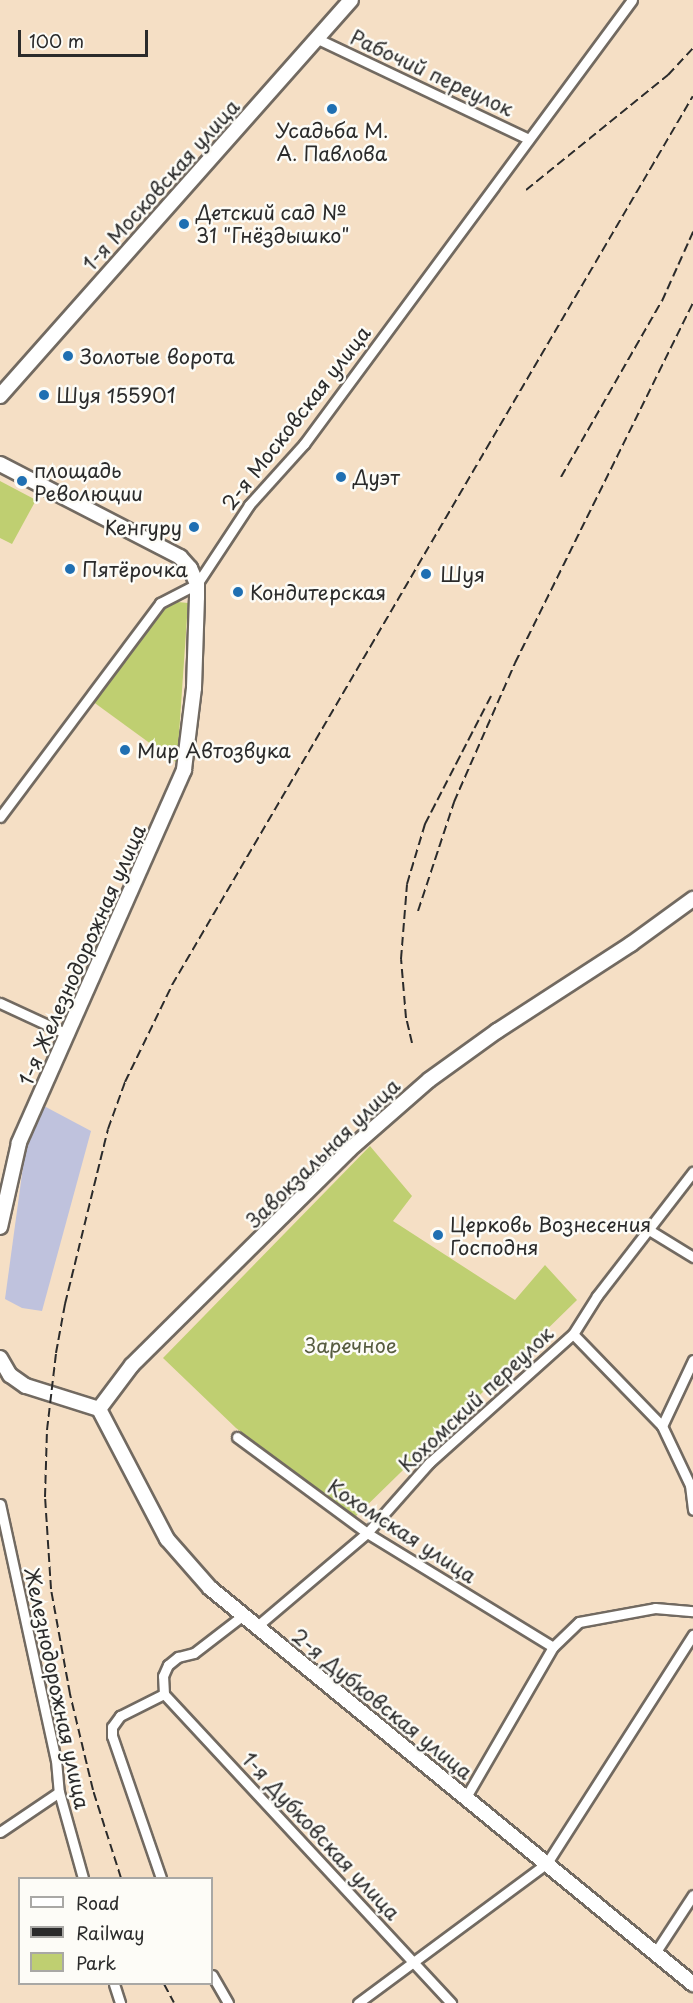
<!DOCTYPE html>
<meta charset="utf-8">
<style>
body{margin:0}
#map{position:relative;width:693px;height:2003px;overflow:hidden;background:#f5dfc5;font-family:"Playpen Sans",sans-serif}
div>[style]{position:absolute}
.industrial>*{inset:0;background:#bfc2dd}
.green>*{inset:0;background:#bfcf71}
.roads{filter:drop-shadow(2px 0 #726a61) drop-shadow(-2px 0 #726a61) drop-shadow(0 2px #726a61) drop-shadow(0 -2px #726a61)}
.minor>*{height:9px;margin:-4.5px;padding:0 4.5px;transform-origin:4.5px;border-radius:4.5px;background:#fff}
.secondary>*{height:14px;margin:-7px;padding:0 7px;transform-origin:7px;border-radius:7px;background:#fff}
.rail>*{height:2px;margin-top:-1px;transform-origin:0;background:repeating-linear-gradient(90deg,#2b2b2b 0 9px,transparent 0 13.5px)}
.dots>*{width:16px;height:16px;translate:-50% -50%;box-sizing:border-box;border:3px solid #fdfcf7;border-radius:50%}
span{translate:-50% -50%;white-space:nowrap;text-align:center;line-height:1.15;-webkit-text-stroke:5px #fdfcf7;paint-order:stroke}
.street-label{font-size:20px;color:#2b2b2b}
.poi-label{font-size:20px;color:#2b2b2b}
.left{translate:0 -50%;text-align:left}
.right{translate:-100% -50%;text-align:right}
.park-label{font-size:20px;color:#575c40}
.legend{position:absolute;left:18px;top:1877px;width:195px;height:108px;box-sizing:border-box;background:#fdfcf7;border:2px solid #a9a8a5;margin:0;padding:8px 10px;list-style:none;font-size:18px;color:#2b2b2b}
.legend li{display:flex;align-items:center;gap:12px;height:30px}
.legend b{width:30px;border:2px solid #a9a8a5}
.scale{position:absolute;left:18px;top:30px;width:130px;height:27px;box-sizing:border-box;border:3px solid #2b2b2b;border-top:0;padding-left:8px;font-size:18px;line-height:21px;white-space:nowrap;color:#2b2b2b;-webkit-text-stroke:4px #fdfcf7;paint-order:stroke}
</style>
<div id="map">
<div class="industrial">
<div style="clip-path:polygon(44px 1106px,91px 1131px,42px 1311px,22px 1308px,5px 1299px,25px 1152px)"></div>
</div>
<div class="green">
<div style="clip-path:polygon(0 481px,36px 500px,12px 544px,0 538px)"></div>
<div style="clip-path:polygon(168px 601px,188px 603px,177px 763px,92px 701px)"></div>
<div style="clip-path:polygon(370px 1146px,412px 1196px,393px 1221px,515px 1300px,545px 1265px,577px 1300px,355px 1517px,236px 1428px,163px 1358px)"></div>
</div>
<div class="roads">
<div class="minor">
<div style="left:318px;top:39px;width:233px;rotate:25.4deg"></div>
<div style="left:0;top:817px;width:267px;rotate:-53.2deg"></div>
<div style="left:160px;top:603px;width:42px;rotate:-27.2deg"></div>
<div style="left:197px;top:584px;width:95px;rotate:-56.6deg"></div>
<div style="left:249px;top:505px;width:82px;rotate:-48deg"></div>
<div style="left:304px;top:444px;width:552px;rotate:-53.55deg"></div>
<div style="left:0;top:1003px;width:74px;rotate:24.8deg"></div>
<div style="left:649px;top:1230px;width:52px;rotate:31.5deg"></div>
<div style="left:573px;top:1334px;width:128px;rotate:45.9deg"></div>
<div style="left:662px;top:1426px;width:65px;rotate:64.6deg"></div>
<div style="left:690px;top:1485px;width:25px;rotate:83deg"></div>
<div style="left:662px;top:1426px;width:73px;rotate:-64.8deg"></div>
<div style="left:237px;top:1437px;width:162px;rotate:36.4deg"></div>
<div style="left:367px;top:1533px;width:218px;rotate:31.5deg"></div>
<div style="left:0;top:1504px;width:262px;rotate:77.7deg"></div>
<div style="left:56px;top:1760px;width:32px;rotate:85deg"></div>
<div style="left:59px;top:1792px;width:89px;rotate:74.4deg"></div>
<div style="left:256px;top:1627px;width:145px;rotate:-40.3deg"></div>
<div style="left:367px;top:1533px;width:94px;rotate:-48.5deg"></div>
<div style="left:429px;top:1463px;width:193px;rotate:-41.9deg"></div>
<div style="left:573px;top:1334px;width:45px;rotate:-57.7deg"></div>
<div style="left:597px;top:1296px;width:157px;rotate:-52.3deg"></div>
<div style="left:164px;top:1694px;width:422px;rotate:47.1deg"></div>
<div style="left:164px;top:1694px;width:18px;rotate:-93deg"></div>
<div style="left:163px;top:1676px;width:12px;rotate:-66deg"></div>
<div style="left:168px;top:1665px;width:13px;rotate:-39deg"></div>
<div style="left:178px;top:1657px;width:16px;rotate:-14deg"></div>
<div style="left:194px;top:1653px;width:61px;rotate:-37.6deg"></div>
<div style="left:466px;top:1797px;width:173px;rotate:-59.9deg"></div>
<div style="left:553px;top:1647px;width:36px;rotate:-44deg"></div>
<div style="left:579px;top:1622px;width:77px;rotate:-10.4deg"></div>
<div style="left:655px;top:1608px;width:38px;rotate:5deg"></div>
<div style="left:0;top:1832px;width:71px;rotate:-34.1deg"></div>
<div style="left:161px;top:1878px;width:150px;rotate:-109deg"></div>
<div style="left:112px;top:1736px;width:9px;rotate:-90deg"></div>
<div style="left:112px;top:1727px;width:14px;rotate:-54deg"></div>
<div style="left:120px;top:1716px;width:49px;rotate:-26.6deg"></div>
<div style="left:655px;top:1953px;width:69px;rotate:-56.8deg"></div>
<div style="left:212px;top:1975px;width:32px;rotate:60deg"></div>
<div style="left:114px;top:1984px;width:20px;rotate:72deg"></div>
<div style="left:358px;top:2003px;width:235px;rotate:-36.5deg"></div>
<div style="left:547px;top:1863px;width:271px;rotate:-57.4deg"></div>
</div>
<div class="secondary">
<div style="left:0;top:396px;width:529px;rotate:-48.45deg"></div>
<div style="left:0;top:464px;width:203px;rotate:27.3deg"></div>
<div style="left:180px;top:557px;width:15px;rotate:48deg"></div>
<div style="left:190px;top:568px;width:17px;rotate:66deg"></div>
<div style="left:197px;top:584px;width:13px;rotate:90deg"></div>
<div style="left:197px;top:597px;width:91px;rotate:91.9deg"></div>
<div style="left:194px;top:688px;width:83px;rotate:97deg"></div>
<div style="left:184px;top:770px;width:408px;rotate:113.9deg"></div>
<div style="left:19px;top:1143px;width:86px;rotate:102.7deg"></div>
<div style="left:0;top:1358px;width:20px;rotate:60deg"></div>
<div style="left:10px;top:1375px;width:19px;rotate:35deg"></div>
<div style="left:26px;top:1386px;width:77px;rotate:17.5deg"></div>
<div style="left:99px;top:1409px;width:147px;rotate:62.4deg"></div>
<div style="left:167px;top:1539px;width:65px;rotate:48.7deg"></div>
<div style="left:210px;top:1588px;width:625px;rotate:39.35deg"></div>
<div style="left:99px;top:1409px;width:55px;rotate:-53.1deg"></div>
<div style="left:132px;top:1365px;width:305px;rotate:-44.7deg"></div>
<div style="left:349px;top:1150px;width:106px;rotate:-41.2deg"></div>
<div style="left:429px;top:1080px;width:84px;rotate:-35.8deg"></div>
<div style="left:497px;top:1031px;width:160px;rotate:-33deg"></div>
<div style="left:631px;top:944px;width:77px;rotate:-36deg"></div>
</div>
</div>
<div class="rail">
<div style="left:526px;top:190px;width:183px;rotate:-39deg"></div>
<div style="left:668px;top:75px;width:37px;rotate:-47deg"></div>
<div style="left:561px;top:477px;width:203px;rotate:-60.2deg"></div>
<div style="left:662px;top:301px;width:76px;rotate:-65.8deg"></div>
<div style="left:418px;top:911px;width:115px;rotate:-71.7deg"></div>
<div style="left:454px;top:802px;width:152px;rotate:-66.3deg"></div>
<div style="left:515px;top:663px;width:402px;rotate:-63.7deg"></div>
<div style="left:412px;top:1043px;width:26px;rotate:-103deg"></div>
<div style="left:406px;top:1018px;width:59px;rotate:-94.8deg"></div>
<div style="left:401px;top:959px;width:75px;rotate:-85.4deg"></div>
<div style="left:407px;top:884px;width:63px;rotate:-73.3deg"></div>
<div style="left:425px;top:824px;width:146px;rotate:-62.7deg"></div>
<div style="left:121px;top:1878px;width:92px;rotate:-107.7deg"></div>
<div style="left:93px;top:1790px;width:99px;rotate:-103.5deg"></div>
<div style="left:70px;top:1694px;width:107px;rotate:-100.3deg"></div>
<div style="left:51px;top:1589px;width:92px;rotate:-93.7deg"></div>
<div style="left:45px;top:1497px;width:67px;rotate:-88.3deg"></div>
<div style="left:47px;top:1430px;width:78px;rotate:-83.3deg"></div>
<div style="left:56px;top:1353px;width:50px;rotate:-79.6deg"></div>
<div style="left:65px;top:1304px;width:180px;rotate:-76.2deg"></div>
<div style="left:108px;top:1129px;width:50px;rotate:-70.1deg"></div>
<div style="left:125px;top:1082px;width:108px;rotate:-64.1deg"></div>
<div style="left:172px;top:985px;width:1030px;rotate:-59.63deg"></div>
<div style="left:164px;top:1984px;width:21px;rotate:62deg"></div>
</div>
<div class="dots">
<div style="left:332px;top:109px;background:#1f6fb2"></div>
<div style="left:184px;top:224px;background:#1f6fb2"></div>
<div style="left:68px;top:356px;background:#1f6fb2"></div>
<div style="left:44px;top:395px;background:#1f6fb2"></div>
<div style="left:341px;top:477px;background:#1f6fb2"></div>
<div style="left:22px;top:481px;background:#1f6fb2"></div>
<div style="left:194px;top:527px;background:#1f6fb2"></div>
<div style="left:70px;top:569px;background:#1f6fb2"></div>
<div style="left:426px;top:574px;background:#1f6fb2"></div>
<div style="left:238px;top:592px;background:#1f6fb2"></div>
<div style="left:125px;top:750px;background:#1f6fb2"></div>
<div style="left:438px;top:1235px;background:#1f6fb2"></div>
</div>
<div class="street-label">
<span style="left:432px;top:73px;rotate:25deg">Рабочий переулок</span>
<span style="left:161px;top:185px;rotate:-48deg">1-я Московская улица</span>
<span style="left:296px;top:418px;rotate:-52deg">2-я Московская улица</span>
<span style="left:82px;top:955px;rotate:-66deg">1-я Железнодорожная улица</span>
<span style="left:323px;top:1153px;rotate:-44deg">Завокзальная улица</span>
<span style="left:476px;top:1399px;rotate:-43deg">Кохомский переулок</span>
<span style="left:402px;top:1531px;rotate:33deg">Кохомская улица</span>
<span style="left:57px;top:1688px;rotate:78deg">Железнодорожная улица</span>
<span style="left:382px;top:1704px;rotate:39deg">2-я Дубковская улица</span>
<span style="left:321px;top:1836px;rotate:47deg">1-я Дубковская улица</span>
</div>
<div class="poi-label">
<span style="left:332px;top:142px">Усадьба М.<br>А. Павлова</span>
<span class="left" style="left:196px;top:224px">Детский сад №<br>31 "Гнёздышко"</span>
<span class="left" style="left:80px;top:356px">Золотые ворота</span>
<span class="left" style="left:56px;top:395px">Шуя 155901</span>
<span class="left" style="left:34px;top:482px">площадь<br>Революции</span>
<span class="left" style="left:353px;top:477px">Дуэт</span>
<span class="right" style="left:182px;top:527px">Кенгуру</span>
<span class="left" style="left:82px;top:569px">Пятёрочка</span>
<span class="left" style="left:440px;top:574px">Шуя</span>
<span class="left" style="left:250px;top:592px">Кондитерская</span>
<span class="left" style="left:137px;top:750px">Мир Автозвука</span>
<span class="left" style="left:450px;top:1236px">Церковь Вознесения<br>Господня</span>
</div>
<div class="park-label">
<span style="left:351px;top:1345px">Заречное</span>
</div>
<ul class="legend">
<li><b style="height:8px;background:#fff"></b>Road</li>
<li><b style="height:8px;background:#2b2b2b"></b>Railway</li>
<li><b style="height:16px;background:#bfcf71"></b>Park</li>
</ul>
<div class="scale">100 m</div>
</div>
